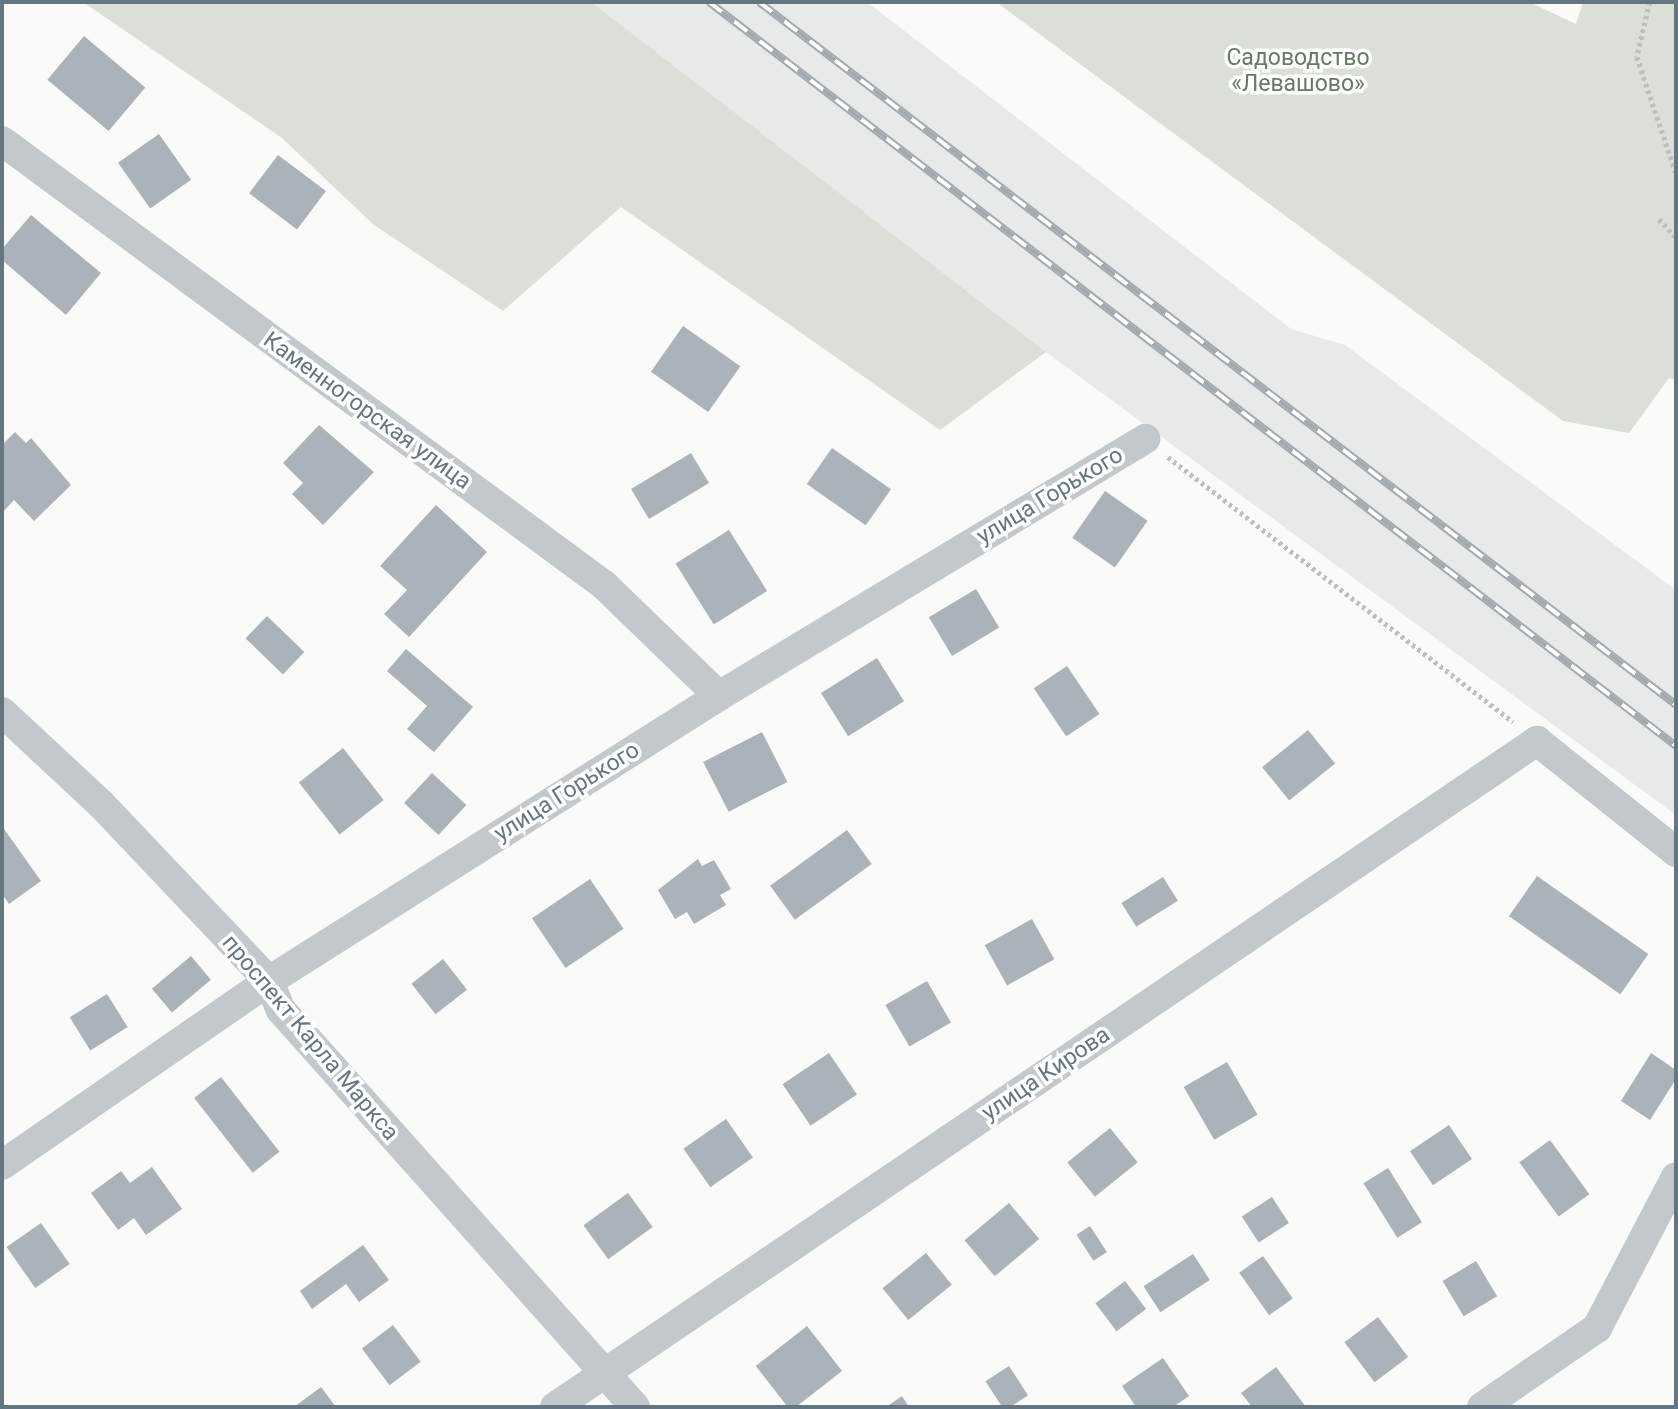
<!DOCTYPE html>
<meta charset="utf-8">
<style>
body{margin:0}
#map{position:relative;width:1678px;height:1409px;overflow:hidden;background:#fafaf8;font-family:Roboto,sans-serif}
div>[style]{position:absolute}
.built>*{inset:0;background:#e8e9e9}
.green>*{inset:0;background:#dadfd7}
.building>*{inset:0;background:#aab3b9;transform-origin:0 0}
.path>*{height:4.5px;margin-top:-2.25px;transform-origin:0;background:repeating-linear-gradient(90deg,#bbbfc2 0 3.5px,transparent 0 7px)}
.minor>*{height:30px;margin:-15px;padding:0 15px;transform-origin:15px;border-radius:15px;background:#c3c8cc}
.rail>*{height:8px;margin-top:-4px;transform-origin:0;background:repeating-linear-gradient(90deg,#fff 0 16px,#a2aab0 0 32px);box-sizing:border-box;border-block:2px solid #a2aab0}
span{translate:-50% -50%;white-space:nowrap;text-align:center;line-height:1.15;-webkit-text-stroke:7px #fff;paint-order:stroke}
.park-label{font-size:23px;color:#687a64}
.street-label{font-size:23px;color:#657683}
.frame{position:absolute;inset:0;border:4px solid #657683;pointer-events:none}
</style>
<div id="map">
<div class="built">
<div style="clip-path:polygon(591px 2px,867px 2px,1291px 329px,1345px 345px,1676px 590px,1676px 815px,1046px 352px)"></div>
</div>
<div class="green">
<div style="clip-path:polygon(83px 2px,591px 2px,1046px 352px,940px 430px,621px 207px,503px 311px,374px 225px,282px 138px)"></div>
<div style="clip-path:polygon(996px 2px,1529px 2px,1576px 24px,1583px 2px,1676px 2px,1676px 380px,1669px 378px,1629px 433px,1563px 421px)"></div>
</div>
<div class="building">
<div style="left:84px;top:36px;width:80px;height:57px;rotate:40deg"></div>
<div style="left:159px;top:134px;width:56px;height:50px;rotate:55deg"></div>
<div style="left:278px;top:155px;width:60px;height:48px;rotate:37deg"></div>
<div style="clip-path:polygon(31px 215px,101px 273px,66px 315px,2px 260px,2px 249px)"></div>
<div style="left:683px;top:326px;width:70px;height:56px;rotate:35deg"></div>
<div style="clip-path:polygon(319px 425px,374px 472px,323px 525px,292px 494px,303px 483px,283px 463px)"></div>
<div style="clip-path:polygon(15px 432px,26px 443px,31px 438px,71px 485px,34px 521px,14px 500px,2px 513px,2px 445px)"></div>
<div style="left:832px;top:448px;width:72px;height:44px;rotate:35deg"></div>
<div style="left:691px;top:453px;width:35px;height:70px;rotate:59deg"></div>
<div style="left:1105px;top:491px;width:52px;height:57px;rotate:35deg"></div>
<div style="clip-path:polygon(436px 505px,487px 552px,409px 637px,384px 614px,407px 590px,380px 566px)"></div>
<div style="left:729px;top:530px;width:72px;height:63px;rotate:58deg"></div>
<div style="left:976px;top:589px;width:45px;height:55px;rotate:59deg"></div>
<div style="left:267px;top:616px;width:52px;height:31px;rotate:44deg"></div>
<div style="clip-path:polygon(406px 649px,473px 707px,434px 752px,407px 729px,427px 706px,387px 671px)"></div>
<div style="left:877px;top:658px;width:51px;height:66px;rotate:58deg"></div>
<div style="left:1067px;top:666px;width:58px;height:40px;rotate:56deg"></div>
<div style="left:1308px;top:730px;width:43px;height:59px;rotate:51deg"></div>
<div style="left:762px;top:732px;width:56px;height:66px;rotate:63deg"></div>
<div style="left:343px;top:748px;width:66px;height:56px;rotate:52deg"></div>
<div style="left:432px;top:773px;width:47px;height:41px;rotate:43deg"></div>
<div style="clip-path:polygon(2px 826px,41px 881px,9px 904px,2px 894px)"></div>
<div style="left:847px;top:830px;width:42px;height:95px;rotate:54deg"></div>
<div style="clip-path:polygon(698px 859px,702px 866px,714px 860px,731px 889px,720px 895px,726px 905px,694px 924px,687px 912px,675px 919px,658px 890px)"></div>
<div style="left:1537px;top:876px;width:136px;height:49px;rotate:35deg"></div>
<div style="left:1163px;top:877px;width:28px;height:49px;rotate:58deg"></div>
<div style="left:590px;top:879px;width:60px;height:70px;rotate:56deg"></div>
<div style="left:1032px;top:919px;width:46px;height:54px;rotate:61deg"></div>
<div style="left:191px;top:956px;width:31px;height:51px;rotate:50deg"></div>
<div style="left:443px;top:959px;width:39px;height:40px;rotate:52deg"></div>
<div style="left:927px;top:981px;width:48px;height:48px;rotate:60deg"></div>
<div style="left:107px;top:994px;width:39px;height:44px;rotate:58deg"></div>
<div style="left:829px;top:1053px;width:50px;height:56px;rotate:56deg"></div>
<div style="clip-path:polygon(1651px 1053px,1676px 1070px,1676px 1079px,1650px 1120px,1621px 1101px)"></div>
<div style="left:1227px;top:1062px;width:61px;height:50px;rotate:60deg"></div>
<div style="left:221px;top:1077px;width:95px;height:34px;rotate:52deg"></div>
<div style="left:726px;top:1119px;width:47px;height:52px;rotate:55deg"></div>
<div style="left:1449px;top:1125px;width:41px;height:47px;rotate:56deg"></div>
<div style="left:1110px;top:1128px;width:44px;height:55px;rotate:51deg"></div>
<div style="left:1550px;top:1140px;width:67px;height:38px;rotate:54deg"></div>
<div style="clip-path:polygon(152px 1167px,182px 1209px,146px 1235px,134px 1218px,118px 1230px,91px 1193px,121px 1171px,130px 1183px)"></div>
<div style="left:1388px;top:1168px;width:64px;height:29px;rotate:58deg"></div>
<div style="left:628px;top:1193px;width:42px;height:55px;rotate:54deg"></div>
<div style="left:1272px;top:1197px;width:31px;height:36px;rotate:57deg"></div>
<div style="left:1009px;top:1203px;width:47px;height:58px;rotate:50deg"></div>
<div style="left:41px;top:1223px;width:50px;height:42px;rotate:55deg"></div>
<div style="left:1090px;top:1226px;width:31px;height:16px;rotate:57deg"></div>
<div style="clip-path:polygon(363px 1245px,389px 1280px,359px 1302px,346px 1284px,312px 1309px,300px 1291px)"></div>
<div style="left:926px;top:1253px;width:41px;height:56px;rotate:51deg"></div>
<div style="left:1193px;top:1254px;width:31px;height:59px;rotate:57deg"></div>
<div style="left:1263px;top:1256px;width:52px;height:29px;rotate:55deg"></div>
<div style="left:1476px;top:1261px;width:41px;height:39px;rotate:59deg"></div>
<div style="left:1125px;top:1281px;width:35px;height:37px;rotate:53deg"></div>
<div style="left:1378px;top:1317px;width:50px;height:42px;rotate:53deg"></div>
<div style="left:393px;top:1325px;width:46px;height:39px;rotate:53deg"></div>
<div style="left:807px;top:1326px;width:57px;height:65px;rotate:52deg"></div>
<div style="clip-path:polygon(1163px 1358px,1189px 1396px,1173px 1407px,1136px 1407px,1122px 1386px)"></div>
<div style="left:1009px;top:1366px;width:35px;height:28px;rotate:57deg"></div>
<div style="clip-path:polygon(1276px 1367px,1306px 1407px,1252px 1407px,1241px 1393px)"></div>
<div style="clip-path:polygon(321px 1387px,336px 1407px,294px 1407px)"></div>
<div style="clip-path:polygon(902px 1396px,909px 1407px,886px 1407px)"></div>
</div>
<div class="path">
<div style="left:1650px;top:2px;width:57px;rotate:103.3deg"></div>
<div style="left:1637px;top:57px;width:122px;rotate:71.4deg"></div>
<div style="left:1659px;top:219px;width:25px;rotate:47deg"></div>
<div style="left:1168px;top:457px;width:435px;rotate:37.5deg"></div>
</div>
<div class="minor">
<div style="left:2px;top:141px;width:748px;rotate:36.41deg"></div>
<div style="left:604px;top:585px;width:160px;rotate:44deg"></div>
<div style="left:2px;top:712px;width:135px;rotate:42.9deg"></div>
<div style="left:101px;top:804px;width:244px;rotate:46.5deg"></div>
<div style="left:269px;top:981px;width:31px;rotate:68deg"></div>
<div style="left:281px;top:1010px;width:532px;rotate:48.28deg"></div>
<div style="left:2px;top:1165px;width:324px;rotate:-34.6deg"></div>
<div style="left:269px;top:981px;width:533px;rotate:-32.35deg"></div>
<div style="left:719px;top:696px;width:498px;rotate:-31.1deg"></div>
<div style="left:555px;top:1407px;width:1187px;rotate:-34.15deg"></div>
<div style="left:1537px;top:741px;width:178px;rotate:38.6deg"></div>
<div style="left:1482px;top:1407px;width:140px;rotate:-34.5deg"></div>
<div style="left:1597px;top:1328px;width:170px;rotate:-62.4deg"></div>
</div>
<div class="rail">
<div style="left:709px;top:2px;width:1220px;rotate:37.57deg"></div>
<div style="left:759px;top:2px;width:1155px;rotate:37.47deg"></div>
</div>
<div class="park-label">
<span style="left:1298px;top:71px">Садоводство<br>«Левашово»</span>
</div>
<div class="street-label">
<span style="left:367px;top:411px;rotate:36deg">Каменногорская улица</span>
<span style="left:1050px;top:496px;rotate:-31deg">улица Горького</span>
<span style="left:567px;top:792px;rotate:-32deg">улица Горького</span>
<span style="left:310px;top:1038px;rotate:50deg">проспект Карла Маркса</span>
<span style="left:1046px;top:1074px;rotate:-34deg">улица Кирова</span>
</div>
<div class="frame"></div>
</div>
